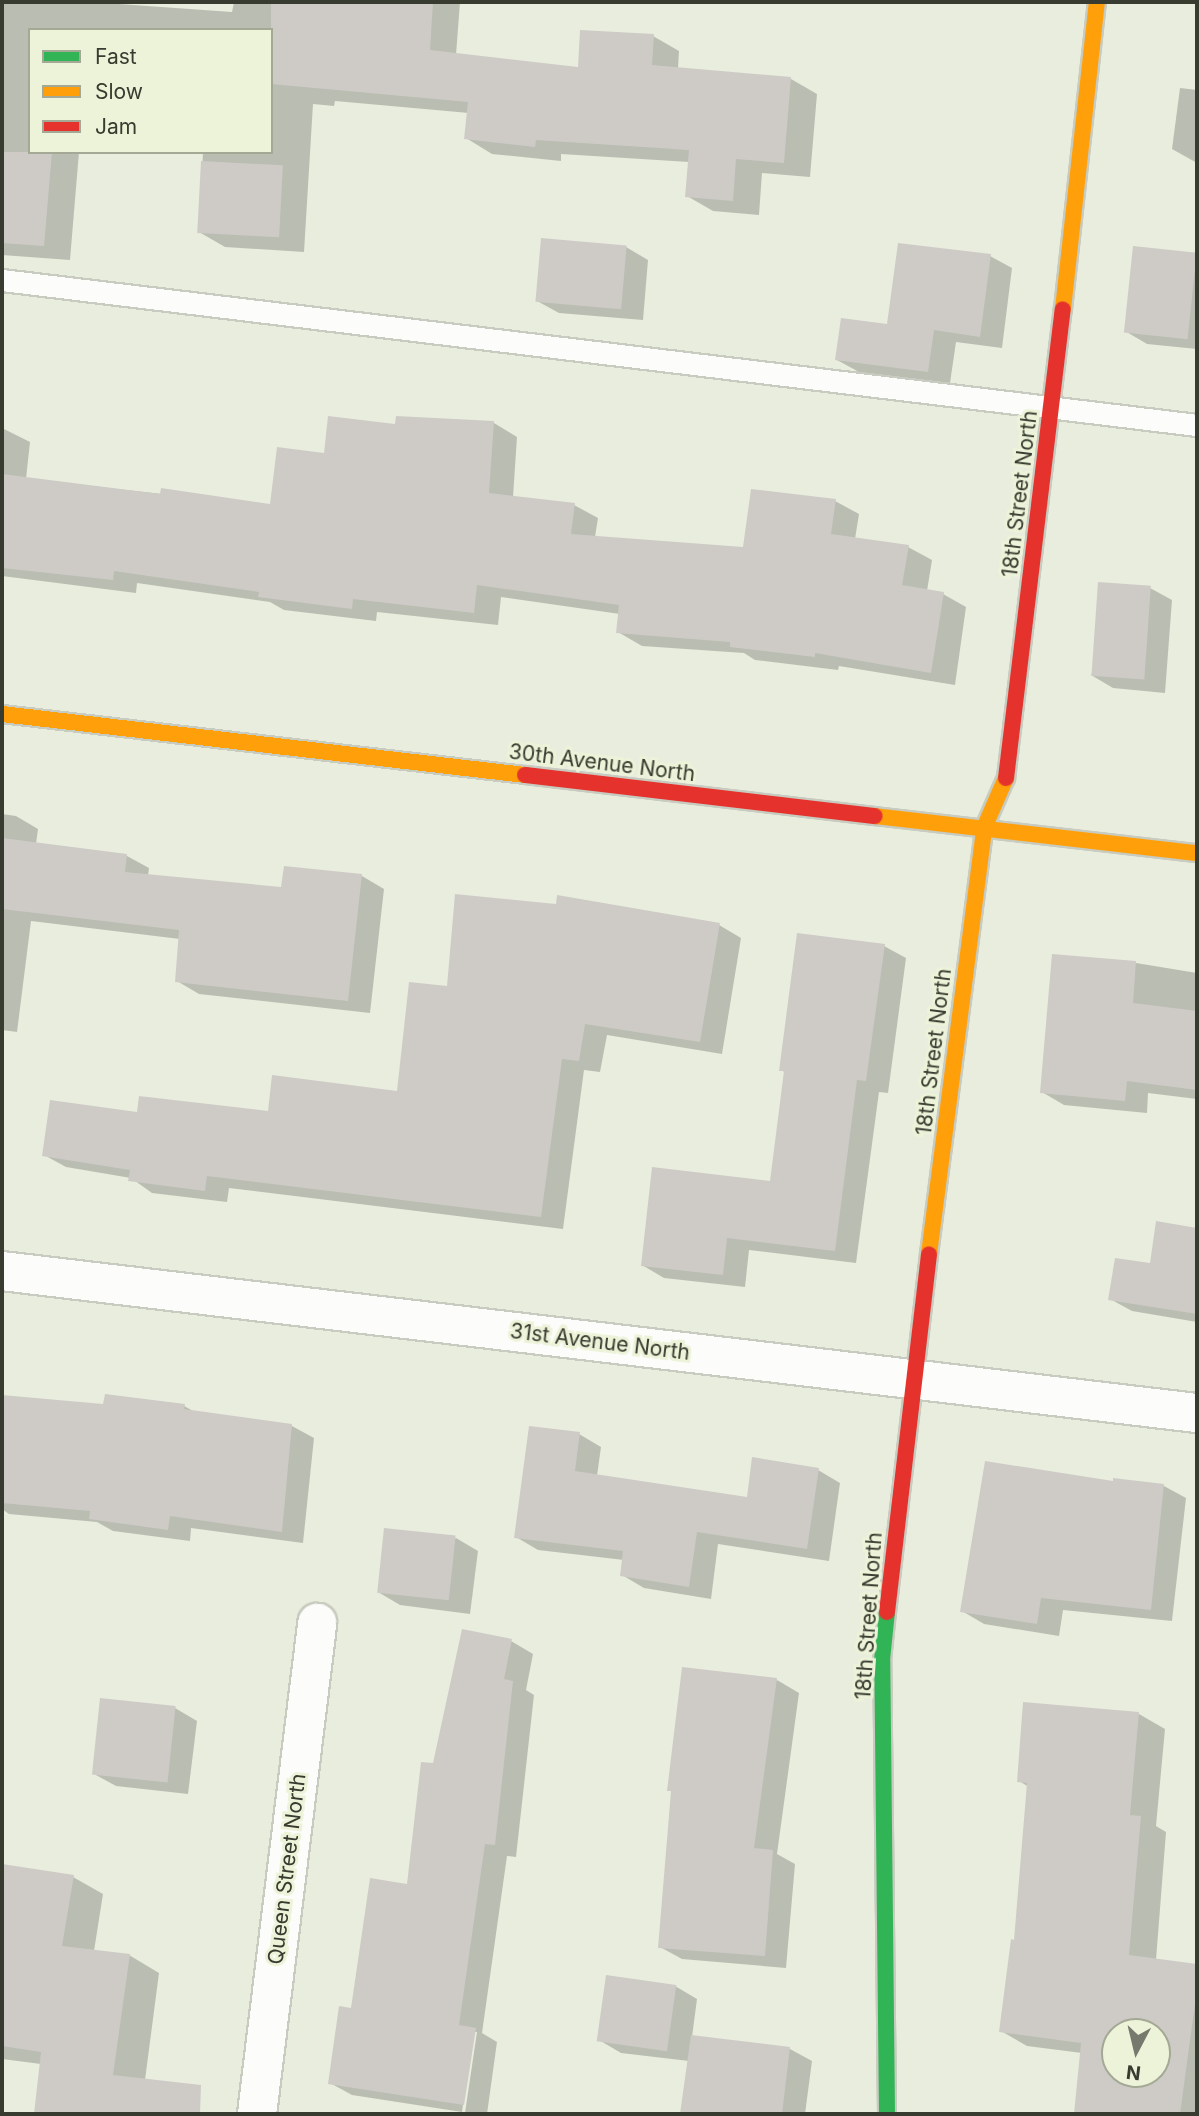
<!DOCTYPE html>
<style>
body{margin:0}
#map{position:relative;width:1199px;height:2116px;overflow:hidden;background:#e9edde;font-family:Inter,sans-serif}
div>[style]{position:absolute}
.shadow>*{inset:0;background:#0003}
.building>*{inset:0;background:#cecbc7;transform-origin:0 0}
.roads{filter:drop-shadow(2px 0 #c8cbbf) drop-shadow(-2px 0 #c8cbbf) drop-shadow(0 2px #c8cbbf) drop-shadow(0 -2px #c8cbbf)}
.lane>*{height:21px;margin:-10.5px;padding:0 10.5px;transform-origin:10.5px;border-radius:10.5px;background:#fcfcfa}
.street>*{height:38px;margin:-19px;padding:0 19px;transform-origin:19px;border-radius:19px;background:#fcfcfa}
.fast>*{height:16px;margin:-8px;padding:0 8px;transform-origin:8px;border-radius:8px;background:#30b455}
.slow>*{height:16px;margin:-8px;padding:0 8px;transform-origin:8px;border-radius:8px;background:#ff9f0a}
.jam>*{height:16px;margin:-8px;padding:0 8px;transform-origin:8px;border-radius:8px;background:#e5322d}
span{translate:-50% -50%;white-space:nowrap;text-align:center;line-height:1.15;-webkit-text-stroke:6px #ecf3d8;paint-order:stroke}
.street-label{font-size:21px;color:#383b30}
.frame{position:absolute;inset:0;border:4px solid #383b30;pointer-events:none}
.legend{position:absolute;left:28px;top:28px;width:245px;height:126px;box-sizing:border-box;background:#ecf3d8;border:2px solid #a4a995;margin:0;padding:9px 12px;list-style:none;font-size:21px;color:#383b30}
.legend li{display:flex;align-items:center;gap:14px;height:35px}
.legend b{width:35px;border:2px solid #a4a995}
.north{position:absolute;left:1101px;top:2018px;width:70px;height:70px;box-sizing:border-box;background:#ecf3d8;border:2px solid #a4a995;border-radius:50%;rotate:187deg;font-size:19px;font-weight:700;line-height:28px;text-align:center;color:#383b30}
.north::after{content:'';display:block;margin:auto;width:24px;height:32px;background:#76796d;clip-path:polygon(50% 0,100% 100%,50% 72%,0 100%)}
</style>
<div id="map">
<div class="shadow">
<div style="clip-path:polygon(2px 2px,91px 2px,232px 12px,234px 2px,460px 2px,456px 55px,580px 69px,653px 36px,679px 51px,678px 69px,791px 79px,817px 94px,810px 177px,762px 173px,759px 215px,713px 211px,687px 196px,689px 162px,561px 154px,561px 161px,492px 154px,466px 138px,469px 113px,335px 101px,334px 106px,313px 104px,304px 252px,225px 247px,199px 232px,203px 152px,271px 152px,271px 30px,30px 30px,30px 152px,79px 152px,70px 260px,2px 255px)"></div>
<div style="clip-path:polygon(1180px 88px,1197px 90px,1197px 163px,1172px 149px)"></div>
<div style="clip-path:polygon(626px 247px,648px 260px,643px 320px,559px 313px,537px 301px)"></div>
<div style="clip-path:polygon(1135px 248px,1197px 255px,1197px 349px,1147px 344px,1125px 331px)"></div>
<div style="clip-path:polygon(990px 256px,1012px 268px,1002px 348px,956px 342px,950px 383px,859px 372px,837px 360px)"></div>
<div style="clip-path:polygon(397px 417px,494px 423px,517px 437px,513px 497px,574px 505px,598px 518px,595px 537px,745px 549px,835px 501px,859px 514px,855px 539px,908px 547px,932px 560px,927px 591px,943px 594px,966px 607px,955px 685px,839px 666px,838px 670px,755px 660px,744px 653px,642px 646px,618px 632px,620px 614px,501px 597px,498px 625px,377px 612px,376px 621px,284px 610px,270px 602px,137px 583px,136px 593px,2px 576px,2px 428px,30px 442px,26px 479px,271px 506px,325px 455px,397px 426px)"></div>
<div style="clip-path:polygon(1150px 588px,1172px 600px,1165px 693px,1113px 688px,1091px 675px)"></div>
<div style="clip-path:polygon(2px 814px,16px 816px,38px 829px,36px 844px,127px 856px,149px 868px,148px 876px,283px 889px,285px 868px,362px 876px,384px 889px,370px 1013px,199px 994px,177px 981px,180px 939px,31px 921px,17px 1032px,2px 1030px)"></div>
<div style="clip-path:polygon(719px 925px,741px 938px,722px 1054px,607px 1035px,600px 1072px,584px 1070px,563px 1229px,229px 1188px,227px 1202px,152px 1193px,131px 1178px,66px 1167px,44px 1155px,138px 1114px,269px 1113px,399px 1093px,448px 988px)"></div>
<div style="clip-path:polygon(884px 946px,906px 958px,888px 1093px,879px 1092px,856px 1263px,749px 1250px,745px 1287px,664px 1278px,642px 1265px,771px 1183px,786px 1073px,781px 1070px)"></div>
<div style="clip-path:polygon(1054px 955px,1136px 963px,1197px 973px,1197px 1099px,1148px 1093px,1147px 1113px,1064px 1105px,1042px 1092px)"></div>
<div style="clip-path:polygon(1158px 1223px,1197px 1230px,1197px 1322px,1132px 1311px,1110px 1299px,1152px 1265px)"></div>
<div style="clip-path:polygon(2px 1396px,105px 1406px,184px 1406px,195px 1412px,292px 1426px,314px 1438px,303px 1543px,191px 1528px,190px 1541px,113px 1531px,97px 1522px,9px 1514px,2px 1509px)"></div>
<div style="clip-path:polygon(579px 1434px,601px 1447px,597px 1476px,748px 1499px,818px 1470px,840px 1483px,829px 1561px,718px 1544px,711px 1599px,644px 1588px,622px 1575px,624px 1560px,538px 1550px,516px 1537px)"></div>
<div style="clip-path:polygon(1114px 1483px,1164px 1486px,1186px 1498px,1172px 1621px,1063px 1610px,1059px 1636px,984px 1624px,962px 1611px)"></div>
<div style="clip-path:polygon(456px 1538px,478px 1551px,470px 1614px,400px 1605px,378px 1592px)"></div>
<div style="clip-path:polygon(511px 1641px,533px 1654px,526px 1690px,534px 1695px,516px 1857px,507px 1856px,482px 2033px,497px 2042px,487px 2114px,465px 2113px,477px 2032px,473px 2032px,462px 2112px,352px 2095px,330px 2083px,353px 2010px,409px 1886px,434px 1765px)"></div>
<div style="clip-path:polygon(777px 1680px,799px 1693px,777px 1854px,795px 1864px,786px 1968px,682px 1959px,660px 1947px,673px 1792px,668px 1790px)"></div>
<div style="clip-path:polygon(175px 1708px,197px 1721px,188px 1794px,116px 1786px,94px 1774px)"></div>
<div style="clip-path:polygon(evenodd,1139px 1714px,1165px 1729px,1156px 1826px,1166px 1832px,1156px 1960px,1197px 1966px,1197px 2114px,1076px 2114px,1082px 2053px,1027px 2046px,1001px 2031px,1016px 1942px,1029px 1787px,1019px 1781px,1139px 1714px,1115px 2032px,1157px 2032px,1157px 2074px,1115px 2074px,1115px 2032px)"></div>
<div style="clip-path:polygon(2px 1866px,73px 1877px,103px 1894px,94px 1951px,129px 1955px,159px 1973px,145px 2080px,191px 2100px,189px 2114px,35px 2114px,41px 2064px,2px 2059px)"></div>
<div style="clip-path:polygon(675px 1986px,697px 1999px,692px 2037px,790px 2049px,812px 2061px,805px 2114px,682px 2114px,689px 2061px,621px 2053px,599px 2040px)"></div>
</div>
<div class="building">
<div style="clip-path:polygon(271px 2px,433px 2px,430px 50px,578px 67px,580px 30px,654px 34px,652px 65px,791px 77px,784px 163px,736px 159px,733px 201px,685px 197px,689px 150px,536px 140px,535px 147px,464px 139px,468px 102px,271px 84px)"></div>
<div style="clip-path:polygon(2px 152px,52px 152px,44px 246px,2px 243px)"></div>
<div style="left:201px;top:161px;width:82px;height:72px;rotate:3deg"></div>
<div style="left:541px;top:238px;width:86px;height:64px;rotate:5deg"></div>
<div style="clip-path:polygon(898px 243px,991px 254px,980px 337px,934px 330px,928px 372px,835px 360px,841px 318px,887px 324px)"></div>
<div style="left:1133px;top:246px;width:64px;height:87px;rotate:6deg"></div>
<div style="clip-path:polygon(328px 416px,395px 424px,396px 416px,494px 421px,489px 493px,575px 503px,571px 534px,743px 547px,751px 489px,836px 499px,831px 534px,909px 545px,902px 585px,944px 592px,931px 673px,815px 653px,815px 657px,730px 647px,730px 642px,616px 633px,619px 605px,477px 585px,474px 613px,353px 599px,352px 609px,258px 597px,259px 592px,114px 571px,113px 580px,2px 568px,2px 474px,160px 494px,161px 488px,270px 504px,277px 447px,324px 453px)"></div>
<div style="left:1098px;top:582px;width:53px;height:94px;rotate:4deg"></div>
<div style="clip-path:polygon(2px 838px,127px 854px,125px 872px,281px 887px,284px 866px,362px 874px,348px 1001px,175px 982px,179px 930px,2px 909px)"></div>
<div style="clip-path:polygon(455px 894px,556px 904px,557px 895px,720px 923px,700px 1042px,585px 1024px,579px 1061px,562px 1059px,541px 1217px,207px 1176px,205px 1191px,128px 1181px,130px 1170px,42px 1156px,50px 1100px,137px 1112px,139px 1096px,268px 1111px,272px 1075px,397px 1091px,409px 982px,447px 986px)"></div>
<div style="clip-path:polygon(797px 933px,885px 944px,866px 1081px,857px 1080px,835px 1251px,727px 1238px,723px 1275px,641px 1266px,652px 1167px,770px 1181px,784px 1071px,779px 1071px)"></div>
<div style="clip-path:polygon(1052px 954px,1136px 961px,1133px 1003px,1197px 1011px,1197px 1090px,1127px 1081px,1125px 1101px,1040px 1093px)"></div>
<div style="clip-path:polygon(1156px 1221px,1197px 1228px,1197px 1314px,1108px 1300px,1115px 1258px,1150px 1263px)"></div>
<div style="clip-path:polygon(105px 1394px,185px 1404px,184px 1409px,292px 1424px,282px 1532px,170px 1516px,168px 1530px,89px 1519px,90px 1511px,2px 1503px,2px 1395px,103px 1404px)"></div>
<div style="clip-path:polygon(529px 1426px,580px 1432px,575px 1471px,747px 1497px,752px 1457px,819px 1468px,807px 1549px,697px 1532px,689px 1587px,620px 1576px,623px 1551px,514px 1538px)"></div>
<div style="clip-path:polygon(985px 1461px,1113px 1481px,1113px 1478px,1164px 1484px,1151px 1610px,1041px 1598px,1037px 1624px,960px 1612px)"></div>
<div style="left:384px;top:1528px;width:72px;height:65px;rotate:6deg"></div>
<div style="clip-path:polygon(462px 1629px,512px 1639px,504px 1679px,513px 1681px,495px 1845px,485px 1844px,459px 2025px,476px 2028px,464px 2105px,328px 2084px,339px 2006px,351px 2008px,370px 1878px,407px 1884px,421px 1762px,433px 1763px)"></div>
<div style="clip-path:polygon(682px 1667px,777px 1678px,754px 1848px,773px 1850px,765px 1956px,658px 1948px,671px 1791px,667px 1791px)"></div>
<div style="left:100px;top:1698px;width:76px;height:77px;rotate:6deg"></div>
<div style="clip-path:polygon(evenodd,1023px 1702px,1139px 1712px,1130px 1815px,1141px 1816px,1129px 1955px,1197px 1964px,1197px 1989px,1180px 2114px,1074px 2114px,1081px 2043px,999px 2032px,1011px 1939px,1014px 1940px,1027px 1783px,1017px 1782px,1023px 1702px,1115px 2032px,1157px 2032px,1157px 2074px,1115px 2074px,1115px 2032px)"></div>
<div style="clip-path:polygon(2px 1864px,74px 1875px,62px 1946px,130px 1954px,113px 2075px,201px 2085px,200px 2114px,34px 2114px,41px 2052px,2px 2046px)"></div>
<div style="left:606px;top:1975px;width:71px;height:67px;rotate:8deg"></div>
<div style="clip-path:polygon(691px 2035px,790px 2047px,782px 2114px,680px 2114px)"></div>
</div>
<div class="roads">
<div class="lane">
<div style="left:2px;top:280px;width:1204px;rotate:6.92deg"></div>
</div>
<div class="street">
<div style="left:2px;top:1271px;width:1203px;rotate:6.78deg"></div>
<div style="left:257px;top:2114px;width:495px;rotate:-83deg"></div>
</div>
<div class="fast">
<div style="left:887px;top:2114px;width:454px;rotate:-90.6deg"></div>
<div style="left:882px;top:1660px;width:48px;rotate:-84.1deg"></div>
</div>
<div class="slow">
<div style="left:1063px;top:309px;width:309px;rotate:-83.7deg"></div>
<div style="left:2px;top:714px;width:527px;rotate:6.65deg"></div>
<div style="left:875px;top:816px;width:324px;rotate:6.6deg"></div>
<div style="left:929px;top:1254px;width:430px;rotate:-82.6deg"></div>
<div style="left:984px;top:828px;width:55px;rotate:-66.3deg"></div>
</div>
<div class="jam">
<div style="left:525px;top:775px;width:352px;rotate:6.7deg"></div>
<div style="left:1006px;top:778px;width:472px;rotate:-83.1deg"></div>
<div style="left:887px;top:1612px;width:360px;rotate:-83.3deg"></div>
</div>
</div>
<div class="street-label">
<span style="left:1020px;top:494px;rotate:-83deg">18th Street North</span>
<span style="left:602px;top:763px;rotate:7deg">30th Avenue North</span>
<span style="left:934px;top:1052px;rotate:-83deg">18th Street North</span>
<span style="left:600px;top:1342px;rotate:7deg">31st Avenue North</span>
<span style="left:869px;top:1616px;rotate:-86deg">18th Street North</span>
<span style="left:287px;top:1869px;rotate:-83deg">Queen Street North</span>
</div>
<div class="frame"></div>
<ul class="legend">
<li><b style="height:9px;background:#30b455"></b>Fast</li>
<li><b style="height:9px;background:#ff9f0a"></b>Slow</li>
<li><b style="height:9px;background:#e5322d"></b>Jam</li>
</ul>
<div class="north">N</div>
</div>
